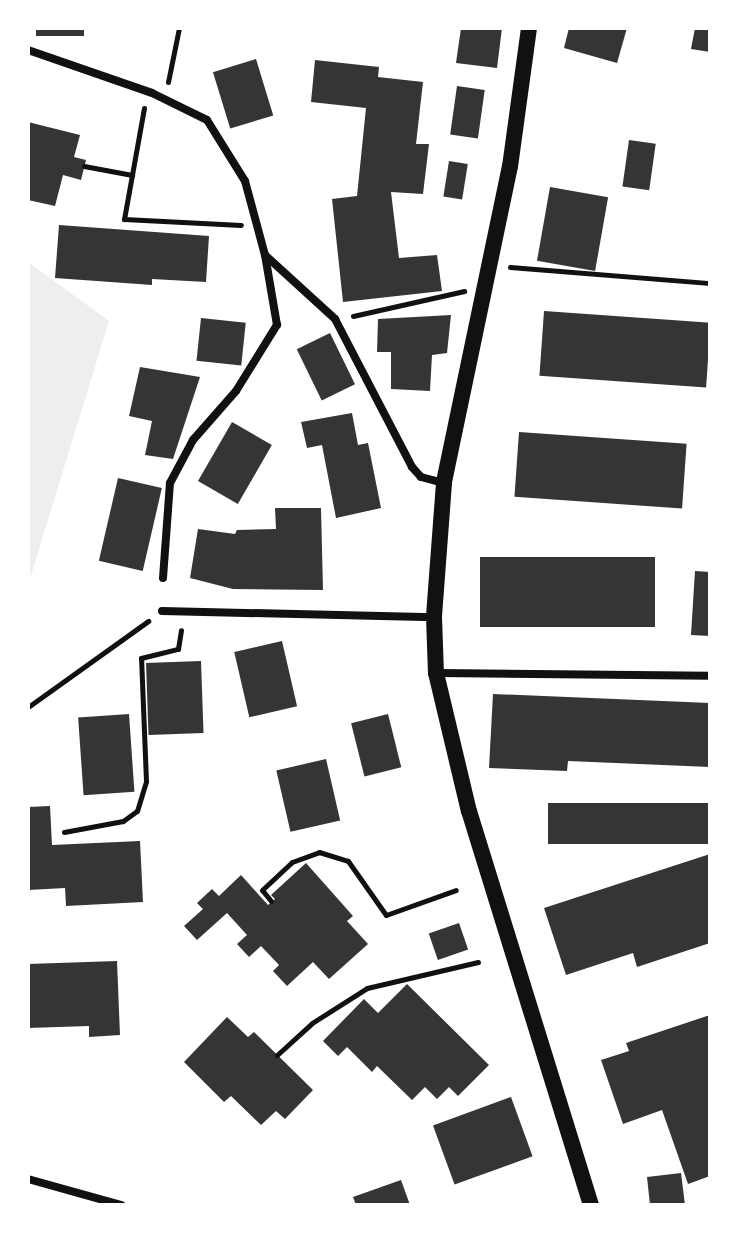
<!DOCTYPE html>
<style>
body{margin:0}
#map{position:relative;width:738px;height:1233px;overflow:hidden;background:#fff;font-family:Quicksand,sans-serif}
div>[style]{position:absolute}
.green>*{inset:0;background:#eee}
.building>*{inset:0;background:#353535;transform-origin:0 0}
.path>*{height:5px;margin:-2.5px;padding:0 2.5px;transform-origin:2.5px;border-radius:2.5px;background:#111}
.minor>*{height:8px;margin:-4px;padding:0 4px;transform-origin:4px;border-radius:4px;background:#111}
.secondary>*{height:16px;margin:-8px;padding:0 8px;transform-origin:8px;border-radius:8px;background:#111}
span{translate:-50% -50%;white-space:nowrap;text-align:center;line-height:1.15;-webkit-text-stroke:6px #fff;paint-order:stroke}
.frame{position:absolute;inset:0;border:30px solid #fff;pointer-events:none}
</style>
<div id="map">
<div class="green">
<div style="clip-path:polygon(28px 262px,109px 321px,28px 585px)"></div>
</div>
<div class="building">
<div style="left:36px;top:28px;width:48px;height:8px"></div>
<div style="clip-path:polygon(461px 28px,502px 28px,497px 68px,456px 63px)"></div>
<div style="clip-path:polygon(569px 28px,627px 28px,617px 63px,564px 48px)"></div>
<div style="clip-path:polygon(695px 28px,710px 28px,710px 52px,691px 49px)"></div>
<div style="left:256px;top:59px;width:59px;height:45px;rotate:73deg"></div>
<div style="clip-path:polygon(315px 60px,379px 67px,378px 77px,423px 82px,416px 144px,429px 144px,423px 194px,391px 192px,399px 258px,437px 255px,442px 291px,343px 302px,332px 199px,357px 196px,366px 108px,311px 102px)"></div>
<div style="left:457px;top:86px;width:28px;height:49px;rotate:8deg"></div>
<div style="clip-path:polygon(28px 122px,80px 135px,74px 157px,86px 160px,81px 180px,63px 175px,55px 206px,28px 200px)"></div>
<div style="left:629px;top:140px;width:27px;height:47px;rotate:8deg"></div>
<div style="left:449px;top:161px;width:19px;height:36px;rotate:9deg"></div>
<div style="left:550px;top:187px;width:59px;height:75px;rotate:10deg"></div>
<div style="clip-path:polygon(59px 225px,209px 236px,206px 282px,152px 279px,152px 285px,55px 278px)"></div>
<div style="left:544px;top:311px;width:167px;height:65px;rotate:4deg"></div>
<div style="clip-path:polygon(451px 315px,447px 353px,432px 355px,430px 391px,391px 389px,391px 352px,377px 352px,378px 319px)"></div>
<div style="left:201px;top:318px;width:45px;height:43px;rotate:6deg"></div>
<div style="left:330px;top:333px;width:57px;height:37px;rotate:64deg"></div>
<div style="clip-path:polygon(140px 367px,200px 377px,173px 459px,145px 455px,152px 421px,129px 416px)"></div>
<div style="clip-path:polygon(352px 413px,358px 445px,368px 443px,381px 508px,336px 518px,322px 445px,307px 448px,301px 422px)"></div>
<div style="left:232px;top:422px;width:46px;height:68px;rotate:30deg"></div>
<div style="left:519px;top:432px;width:168px;height:65px;rotate:4deg"></div>
<div style="left:118px;top:478px;width:45px;height:85px;rotate:13deg"></div>
<div style="clip-path:polygon(275px 508px,321px 508px,323px 590px,233px 589px,190px 578px,198px 529px,235px 534px,237px 530px,276px 529px)"></div>
<div style="left:480px;top:557px;width:175px;height:70px"></div>
<div style="clip-path:polygon(695px 571px,710px 572px,710px 636px,691px 635px)"></div>
<div style="left:282px;top:641px;width:67px;height:49px;rotate:77deg"></div>
<div style="left:201px;top:661px;width:72px;height:55px;rotate:88deg"></div>
<div style="clip-path:polygon(493px 694px,710px 703px,710px 767px,568px 761px,567px 771px,489px 768px)"></div>
<div style="left:129px;top:714px;width:78px;height:51px;rotate:86deg"></div>
<div style="left:388px;top:714px;width:55px;height:38px;rotate:76deg"></div>
<div style="left:326px;top:759px;width:63px;height:51px;rotate:77deg"></div>
<div style="left:710px;top:803px;width:41px;height:162px;rotate:90deg"></div>
<div style="clip-path:polygon(50px 806px,52px 845px,140px 841px,143px 902px,66px 906px,65px 888px,28px 890px,28px 807px)"></div>
<div style="clip-path:polygon(710px 854px,710px 943px,637px 967px,633px 953px,566px 975px,544px 908px)"></div>
<div style="clip-path:polygon(306px 863px,353px 916px,347px 921px,368px 944px,329px 979px,313px 962px,287px 986px,273px 971px,279px 965px,261px 946px,249px 957px,237px 944px,247px 935px,227px 913px,197px 940px,184px 926px,203px 909px,197px 903px,212px 889px,219px 896px,241px 875px,268px 905px,275px 899px,271px 895px)"></div>
<div style="left:459px;top:923px;width:28px;height:32px;rotate:71deg"></div>
<div style="clip-path:polygon(117px 961px,120px 1035px,89px 1037px,89px 1026px,28px 1028px,28px 964px)"></div>
<div style="clip-path:polygon(407px 984px,489px 1065px,458px 1096px,449px 1087px,437px 1099px,425px 1087px,412px 1100px,377px 1066px,372px 1072px,347px 1047px,338px 1056px,323px 1041px,364px 999px,378px 1013px)"></div>
<div style="clip-path:polygon(710px 1015px,710px 1176px,688px 1184px,662px 1110px,623px 1124px,601px 1060px,629px 1051px,626px 1043px)"></div>
<div style="clip-path:polygon(227px 1017px,248px 1037px,254px 1032px,313px 1090px,285px 1119px,276px 1111px,261px 1125px,231px 1096px,224px 1102px,184px 1062px)"></div>
<div style="left:511px;top:1097px;width:63px;height:83px;rotate:70deg"></div>
<div style="clip-path:polygon(681px 1173px,685px 1205px,650px 1205px,647px 1177px)"></div>
<div style="clip-path:polygon(401px 1180px,410px 1205px,356px 1205px,353px 1197px)"></div>
</div>
<div class="path">
<div style="left:168px;top:82px;width:55px;rotate:-78.5deg"></div>
<div style="left:144px;top:108px;width:113px;rotate:100.2deg"></div>
<div style="left:124px;top:219px;width:117px;rotate:2.9deg"></div>
<div style="left:84px;top:166px;width:49px;rotate:10.6deg"></div>
<div style="left:510px;top:267px;width:201px;rotate:4.6deg"></div>
<div style="left:353px;top:316px;width:114px;rotate:-12.7deg"></div>
<div style="left:28px;top:707px;width:148px;rotate:-35.6deg"></div>
<div style="left:64px;top:832px;width:60px;rotate:-10.6deg"></div>
<div style="left:123px;top:821px;width:17px;rotate:-36deg"></div>
<div style="left:137px;top:811px;width:31px;rotate:-73deg"></div>
<div style="left:146px;top:781px;width:123px;rotate:-92.3deg"></div>
<div style="left:141px;top:658px;width:38px;rotate:-14deg"></div>
<div style="left:178px;top:649px;width:19px;rotate:-81deg"></div>
<div style="left:271px;top:901px;width:14px;rotate:-129deg"></div>
<div style="left:262px;top:890px;width:41px;rotate:-43deg"></div>
<div style="left:292px;top:862px;width:29px;rotate:-20deg"></div>
<div style="left:319px;top:852px;width:30px;rotate:17deg"></div>
<div style="left:348px;top:861px;width:66px;rotate:54.9deg"></div>
<div style="left:386px;top:915px;width:74px;rotate:-19.7deg"></div>
<div style="left:277px;top:1055px;width:47px;rotate:-42.4deg"></div>
<div style="left:312px;top:1023px;width:65px;rotate:-32.5deg"></div>
<div style="left:367px;top:988px;width:114px;rotate:-13.2deg"></div>
</div>
<div class="minor">
<div style="left:28px;top:50px;width:131px;rotate:19.1deg"></div>
<div style="left:152px;top:93px;width:61px;rotate:26.1deg"></div>
<div style="left:207px;top:120px;width:72px;rotate:58.1deg"></div>
<div style="left:245px;top:181px;width:77px;rotate:74.9deg"></div>
<div style="left:265px;top:255px;width:95px;rotate:42.4deg"></div>
<div style="left:335px;top:319px;width:167px;rotate:62.5deg"></div>
<div style="left:412px;top:467px;width:13px;rotate:48deg"></div>
<div style="left:421px;top:477px;width:23px;rotate:15deg"></div>
<div style="left:163px;top:578px;width:95px;rotate:-85.8deg"></div>
<div style="left:170px;top:483px;width:49px;rotate:-61.9deg"></div>
<div style="left:193px;top:440px;width:65px;rotate:-48.7deg"></div>
<div style="left:236px;top:391px;width:78px;rotate:-58.2deg"></div>
<div style="left:277px;top:325px;width:71px;rotate:-99.7deg"></div>
<div style="left:162px;top:611px;width:272px;rotate:1.3deg"></div>
<div style="left:437px;top:673px;width:273px;rotate:0.6deg"></div>
<div style="left:28px;top:1179px;width:97px;rotate:15.6deg"></div>
</div>
<div class="secondary">
<div style="left:529px;top:28px;width:139px;rotate:97.8deg"></div>
<div style="left:510px;top:166px;width:324px;rotate:101.8deg"></div>
<div style="left:444px;top:483px;width:134px;rotate:94.3deg"></div>
<div style="left:434px;top:617px;width:56px;rotate:88deg"></div>
<div style="left:436px;top:673px;width:142px;rotate:76.6deg"></div>
<div style="left:469px;top:811px;width:412px;rotate:72.8deg"></div>
</div>
<div class="frame"></div>
</div>
